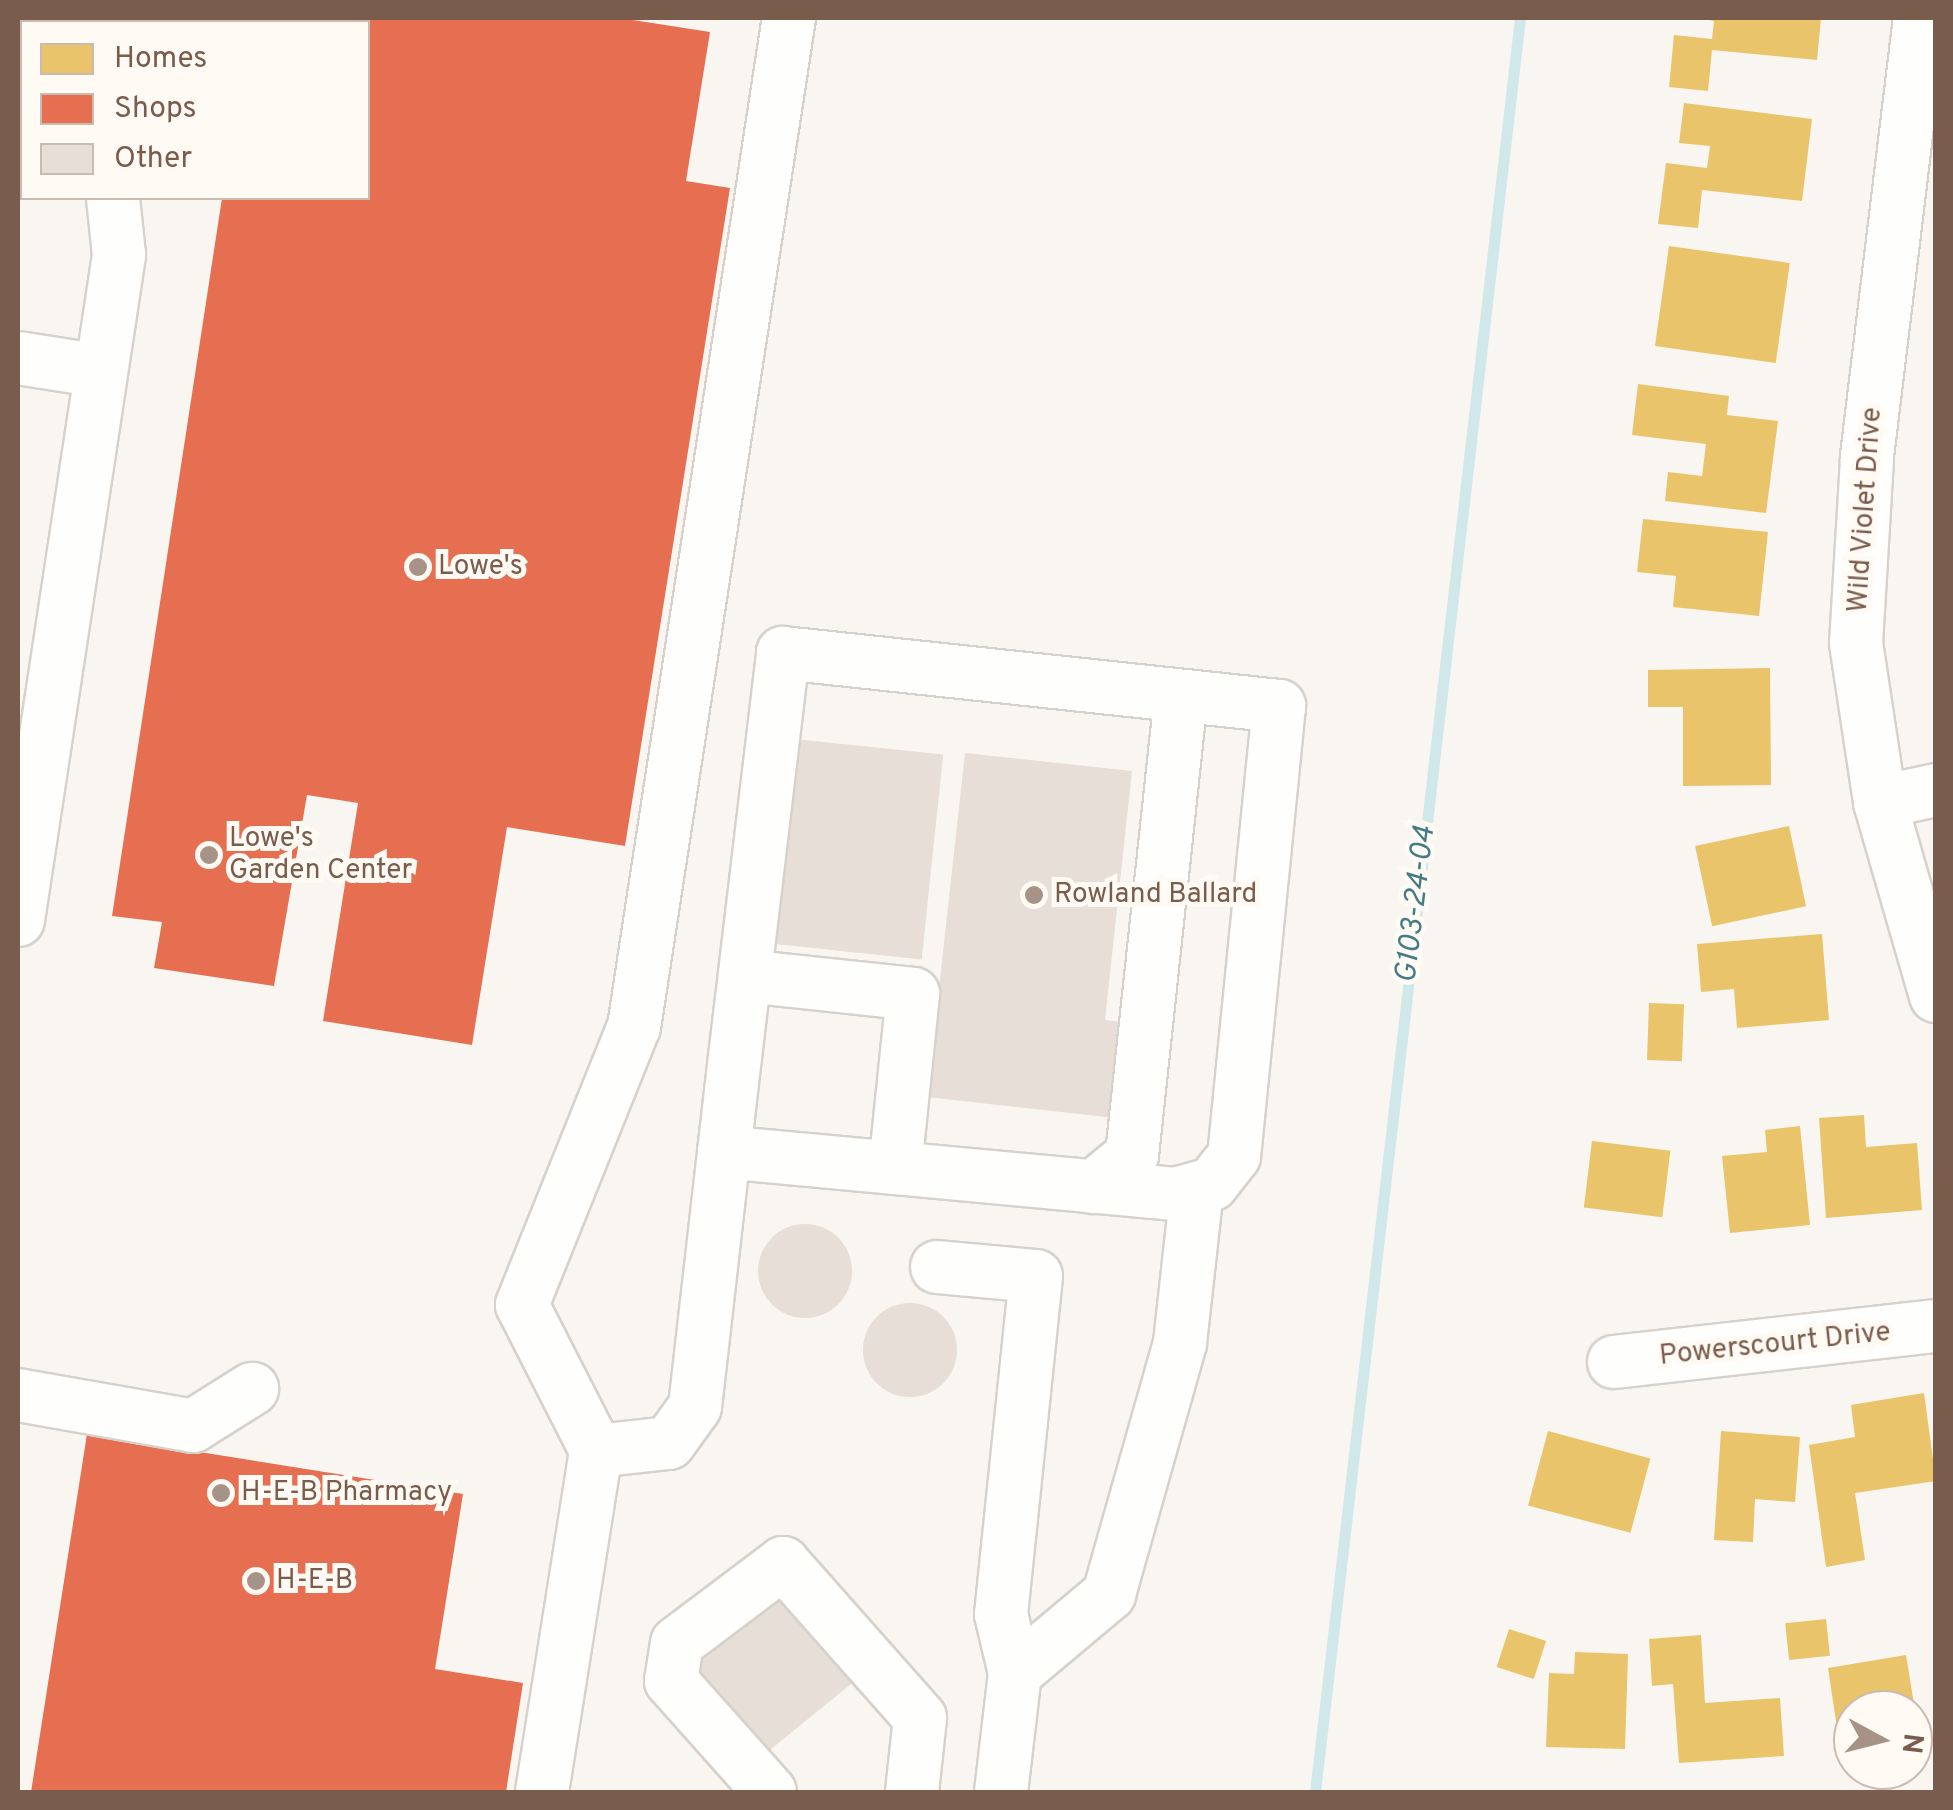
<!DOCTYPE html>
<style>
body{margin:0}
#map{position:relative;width:1953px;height:1810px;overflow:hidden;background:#f9f5f0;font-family:Overpass,sans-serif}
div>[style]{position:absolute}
.homes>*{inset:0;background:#e9c46a;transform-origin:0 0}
.shops>*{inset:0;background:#e76f51}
.stream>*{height:11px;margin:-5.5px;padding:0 5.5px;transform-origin:5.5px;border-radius:5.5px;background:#d0e8ea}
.building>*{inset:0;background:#e6ded7;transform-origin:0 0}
.round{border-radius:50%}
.minor-tunnel>*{height:52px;margin-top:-26px;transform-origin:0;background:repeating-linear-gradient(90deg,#d9cfc7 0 52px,transparent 0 78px)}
.roads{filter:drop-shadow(2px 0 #d7d1cb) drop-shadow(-2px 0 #d7d1cb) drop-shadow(0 2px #d7d1cb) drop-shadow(0 -2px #d7d1cb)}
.minor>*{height:52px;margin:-26px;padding:0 26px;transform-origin:26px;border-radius:26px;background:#fefefd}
.dots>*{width:28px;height:28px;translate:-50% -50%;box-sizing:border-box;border:5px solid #fffaf3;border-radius:50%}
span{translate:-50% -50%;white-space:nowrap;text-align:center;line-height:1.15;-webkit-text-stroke:10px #fffaf3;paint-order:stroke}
.street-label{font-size:28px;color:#7a5c4d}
.poi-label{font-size:28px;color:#7a5c4d}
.left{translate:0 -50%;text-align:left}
.water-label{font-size:30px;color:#437c86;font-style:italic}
.frame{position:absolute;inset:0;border:20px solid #7a5c4d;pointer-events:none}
.legend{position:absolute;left:20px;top:20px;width:350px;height:180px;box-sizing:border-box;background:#fffaf3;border:2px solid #cabbb1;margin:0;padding:12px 18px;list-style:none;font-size:30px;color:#7a5c4d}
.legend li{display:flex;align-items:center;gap:20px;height:50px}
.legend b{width:50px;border:2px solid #cabbb1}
.north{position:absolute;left:1833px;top:1690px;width:100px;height:100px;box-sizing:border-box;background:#fffaf3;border:2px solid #cabbb1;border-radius:50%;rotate:97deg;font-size:28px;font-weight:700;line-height:40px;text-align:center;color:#7a5c4d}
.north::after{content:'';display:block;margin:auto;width:35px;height:45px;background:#a69286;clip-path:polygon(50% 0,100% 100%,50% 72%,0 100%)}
</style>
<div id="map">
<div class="homes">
<div style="clip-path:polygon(1701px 18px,1821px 18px,1817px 60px,1712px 50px,1708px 91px,1669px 87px,1674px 35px,1712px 39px,1714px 21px)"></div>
<div style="clip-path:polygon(1684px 103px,1812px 119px,1802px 201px,1702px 190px,1698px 228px,1658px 224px,1666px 163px,1707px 168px,1710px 146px,1679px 143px)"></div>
<div style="left:1669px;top:246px;width:122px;height:101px;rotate:8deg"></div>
<div style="clip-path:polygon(1638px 384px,1729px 396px,1727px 415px,1778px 421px,1766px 513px,1665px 501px,1668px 472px,1702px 476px,1706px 444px,1632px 435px)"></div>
<div style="clip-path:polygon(1643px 519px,1768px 532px,1759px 616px,1673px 607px,1676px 576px,1637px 572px)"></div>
<div style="clip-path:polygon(1770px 668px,1771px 785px,1683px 786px,1683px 707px,1648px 707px,1648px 670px)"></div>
<div style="left:1789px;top:826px;width:82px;height:96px;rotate:78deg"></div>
<div style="clip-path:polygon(1822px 934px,1829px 1020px,1737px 1028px,1734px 989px,1701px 992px,1697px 944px)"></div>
<div style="left:1649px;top:1003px;width:35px;height:57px;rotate:2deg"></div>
<div style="clip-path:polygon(1864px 1115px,1866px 1147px,1917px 1143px,1922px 1210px,1826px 1218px,1819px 1118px)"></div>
<div style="clip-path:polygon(1800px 1126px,1810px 1225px,1730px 1233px,1722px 1156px,1767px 1152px,1765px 1130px)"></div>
<div style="left:1592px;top:1141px;width:79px;height:67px;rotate:7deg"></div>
<div style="clip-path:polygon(1924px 1393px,1936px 1481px,1855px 1493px,1865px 1560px,1826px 1567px,1809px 1445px,1855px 1437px,1851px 1405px)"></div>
<div style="left:1548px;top:1431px;width:106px;height:77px;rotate:15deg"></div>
<div style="clip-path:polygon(1721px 1431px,1800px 1437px,1795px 1502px,1755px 1499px,1753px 1542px,1714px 1540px)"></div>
<div style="left:1826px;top:1619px;width:37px;height:41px;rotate:84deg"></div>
<div style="left:1509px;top:1629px;width:39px;height:40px;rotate:18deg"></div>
<div style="clip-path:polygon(1701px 1635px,1705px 1703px,1780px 1698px,1784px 1756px,1679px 1763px,1673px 1684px,1652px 1686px,1649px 1639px)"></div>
<div style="clip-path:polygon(1575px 1652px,1628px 1654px,1625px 1749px,1546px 1747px,1549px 1673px,1574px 1674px)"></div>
<div style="clip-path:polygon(1906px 1655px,1915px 1710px,1853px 1710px,1853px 1746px,1840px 1748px,1828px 1668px)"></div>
<div style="clip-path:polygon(1913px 1711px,1919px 1735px,1913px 1736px)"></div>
</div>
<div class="shops">
<div style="clip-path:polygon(251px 18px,620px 18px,710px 32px,686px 181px,730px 188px,625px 846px,507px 827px,472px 1045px,323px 1021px,358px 803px,307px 795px,274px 986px,154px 968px,162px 922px,112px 916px,222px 198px,368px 198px,368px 22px)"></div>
<div style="clip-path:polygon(87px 1434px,463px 1494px,435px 1669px,523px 1683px,506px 1792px,31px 1792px)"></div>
</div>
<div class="stream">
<div style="left:1315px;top:1792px;width:1786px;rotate:-83.41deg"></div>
</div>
<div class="building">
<div style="clip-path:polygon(148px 18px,224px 18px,243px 20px,148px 22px)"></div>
<div style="left:795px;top:739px;width:149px;height:206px;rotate:6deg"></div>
<div style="clip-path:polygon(965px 753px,1132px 771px,1105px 1020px,1134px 1023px,1124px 1119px,927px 1097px)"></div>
<div class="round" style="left:758px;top:1224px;width:94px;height:94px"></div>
<div class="round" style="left:863px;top:1303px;width:94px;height:94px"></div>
<div style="left:787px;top:1588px;width:115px;height:120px;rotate:51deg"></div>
</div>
<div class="minor-tunnel">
<div style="left:195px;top:22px;width:4px;rotate:-76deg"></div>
</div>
<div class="roads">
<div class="minor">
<div style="left:1920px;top:18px;width:444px;rotate:96.9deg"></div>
<div style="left:1867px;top:459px;width:184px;rotate:93.4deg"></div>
<div style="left:1856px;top:643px;width:161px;rotate:81.4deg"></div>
<div style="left:1880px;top:802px;width:202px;rotate:73.9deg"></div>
<div style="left:127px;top:22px;width:4px;rotate:-76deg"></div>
<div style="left:18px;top:358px;width:84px;rotate:8.9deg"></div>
<div style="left:1880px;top:802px;width:57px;rotate:-12.1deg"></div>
<div style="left:18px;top:920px;width:673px;rotate:-81.36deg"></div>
<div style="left:119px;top:255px;width:57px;rotate:-96deg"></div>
<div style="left:745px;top:976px;width:169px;rotate:6.1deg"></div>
<div style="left:913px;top:994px;width:175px;rotate:95.9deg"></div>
<div style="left:1093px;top:1187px;width:50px;rotate:-39.4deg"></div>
<div style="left:1132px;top:1155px;width:462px;rotate:-83.9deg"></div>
<div style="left:937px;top:1267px;width:99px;rotate:5.2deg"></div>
<div style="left:1036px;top:1276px;width:340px;rotate:95.9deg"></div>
<div style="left:1001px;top:1614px;width:61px;rotate:76.7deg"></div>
<div style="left:1015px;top:1673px;width:120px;rotate:96.7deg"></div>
<div style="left:1614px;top:1362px;width:324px;rotate:-6.4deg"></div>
<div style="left:18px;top:1395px;width:178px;rotate:10deg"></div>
<div style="left:193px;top:1426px;width:70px;rotate:-32.1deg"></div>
<div style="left:596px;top:1451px;width:73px;rotate:-6.3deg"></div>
<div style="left:669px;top:1443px;width:44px;rotate:-54.2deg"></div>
<div style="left:695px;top:1407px;width:257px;rotate:-83.5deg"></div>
<div style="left:724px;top:1152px;width:96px;rotate:-83.4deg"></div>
<div style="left:735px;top:1057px;width:407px;rotate:-83.2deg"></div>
<div style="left:783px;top:653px;width:499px;rotate:6.1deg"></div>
<div style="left:1279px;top:706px;width:452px;rotate:95.7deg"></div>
<div style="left:1234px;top:1156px;width:36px;rotate:128deg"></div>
<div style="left:1212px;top:1184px;width:38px;rotate:165deg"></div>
<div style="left:1175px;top:1194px;width:453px;rotate:-174.7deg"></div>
<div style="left:1015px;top:1673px;width:123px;rotate:-40deg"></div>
<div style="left:1109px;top:1594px;width:261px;rotate:-74.2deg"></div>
<div style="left:1180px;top:1343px;width:156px;rotate:-83.7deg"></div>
<div style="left:542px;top:1792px;width:346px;rotate:-81deg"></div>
<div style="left:596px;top:1450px;width:163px;rotate:-117deg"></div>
<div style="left:522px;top:1305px;width:300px;rotate:-68.1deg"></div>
<div style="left:634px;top:1027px;width:1021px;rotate:-81.27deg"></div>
<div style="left:770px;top:1792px;width:149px;rotate:-131.7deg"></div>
<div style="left:671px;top:1681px;width:38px;rotate:-81deg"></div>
<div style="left:677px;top:1643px;width:133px;rotate:-37deg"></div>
<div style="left:783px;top:1563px;width:207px;rotate:48.5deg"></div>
<div style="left:920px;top:1718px;width:74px;rotate:96.2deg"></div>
</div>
</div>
<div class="dots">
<div style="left:418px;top:567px;background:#a69286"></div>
<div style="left:209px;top:855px;background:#a69286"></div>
<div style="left:1034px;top:895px;background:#a69286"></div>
<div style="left:221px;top:1493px;background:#a69286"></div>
<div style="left:256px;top:1581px;background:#a69286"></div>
</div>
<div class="street-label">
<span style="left:1866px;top:510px;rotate:-86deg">Wild Violet Drive</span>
<span style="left:1775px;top:1345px;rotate:-6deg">Powerscourt Drive</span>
</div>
<div class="poi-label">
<span class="left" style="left:438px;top:567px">Lowe's</span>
<span class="left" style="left:229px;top:855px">Lowe's<br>Garden Center</span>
<span class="left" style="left:1054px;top:895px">Rowland Ballard</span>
<span class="left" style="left:241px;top:1493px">H-E-B Pharmacy</span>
<span class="left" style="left:276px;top:1581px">H-E-B</span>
</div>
<div class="water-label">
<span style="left:1417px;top:905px;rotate:-83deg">G103-24-04</span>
</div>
<div class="frame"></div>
<ul class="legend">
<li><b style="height:28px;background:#e9c46a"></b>Homes</li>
<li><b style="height:28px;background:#e76f51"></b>Shops</li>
<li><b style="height:28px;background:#e6ded7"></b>Other</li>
</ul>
<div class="north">N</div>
</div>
